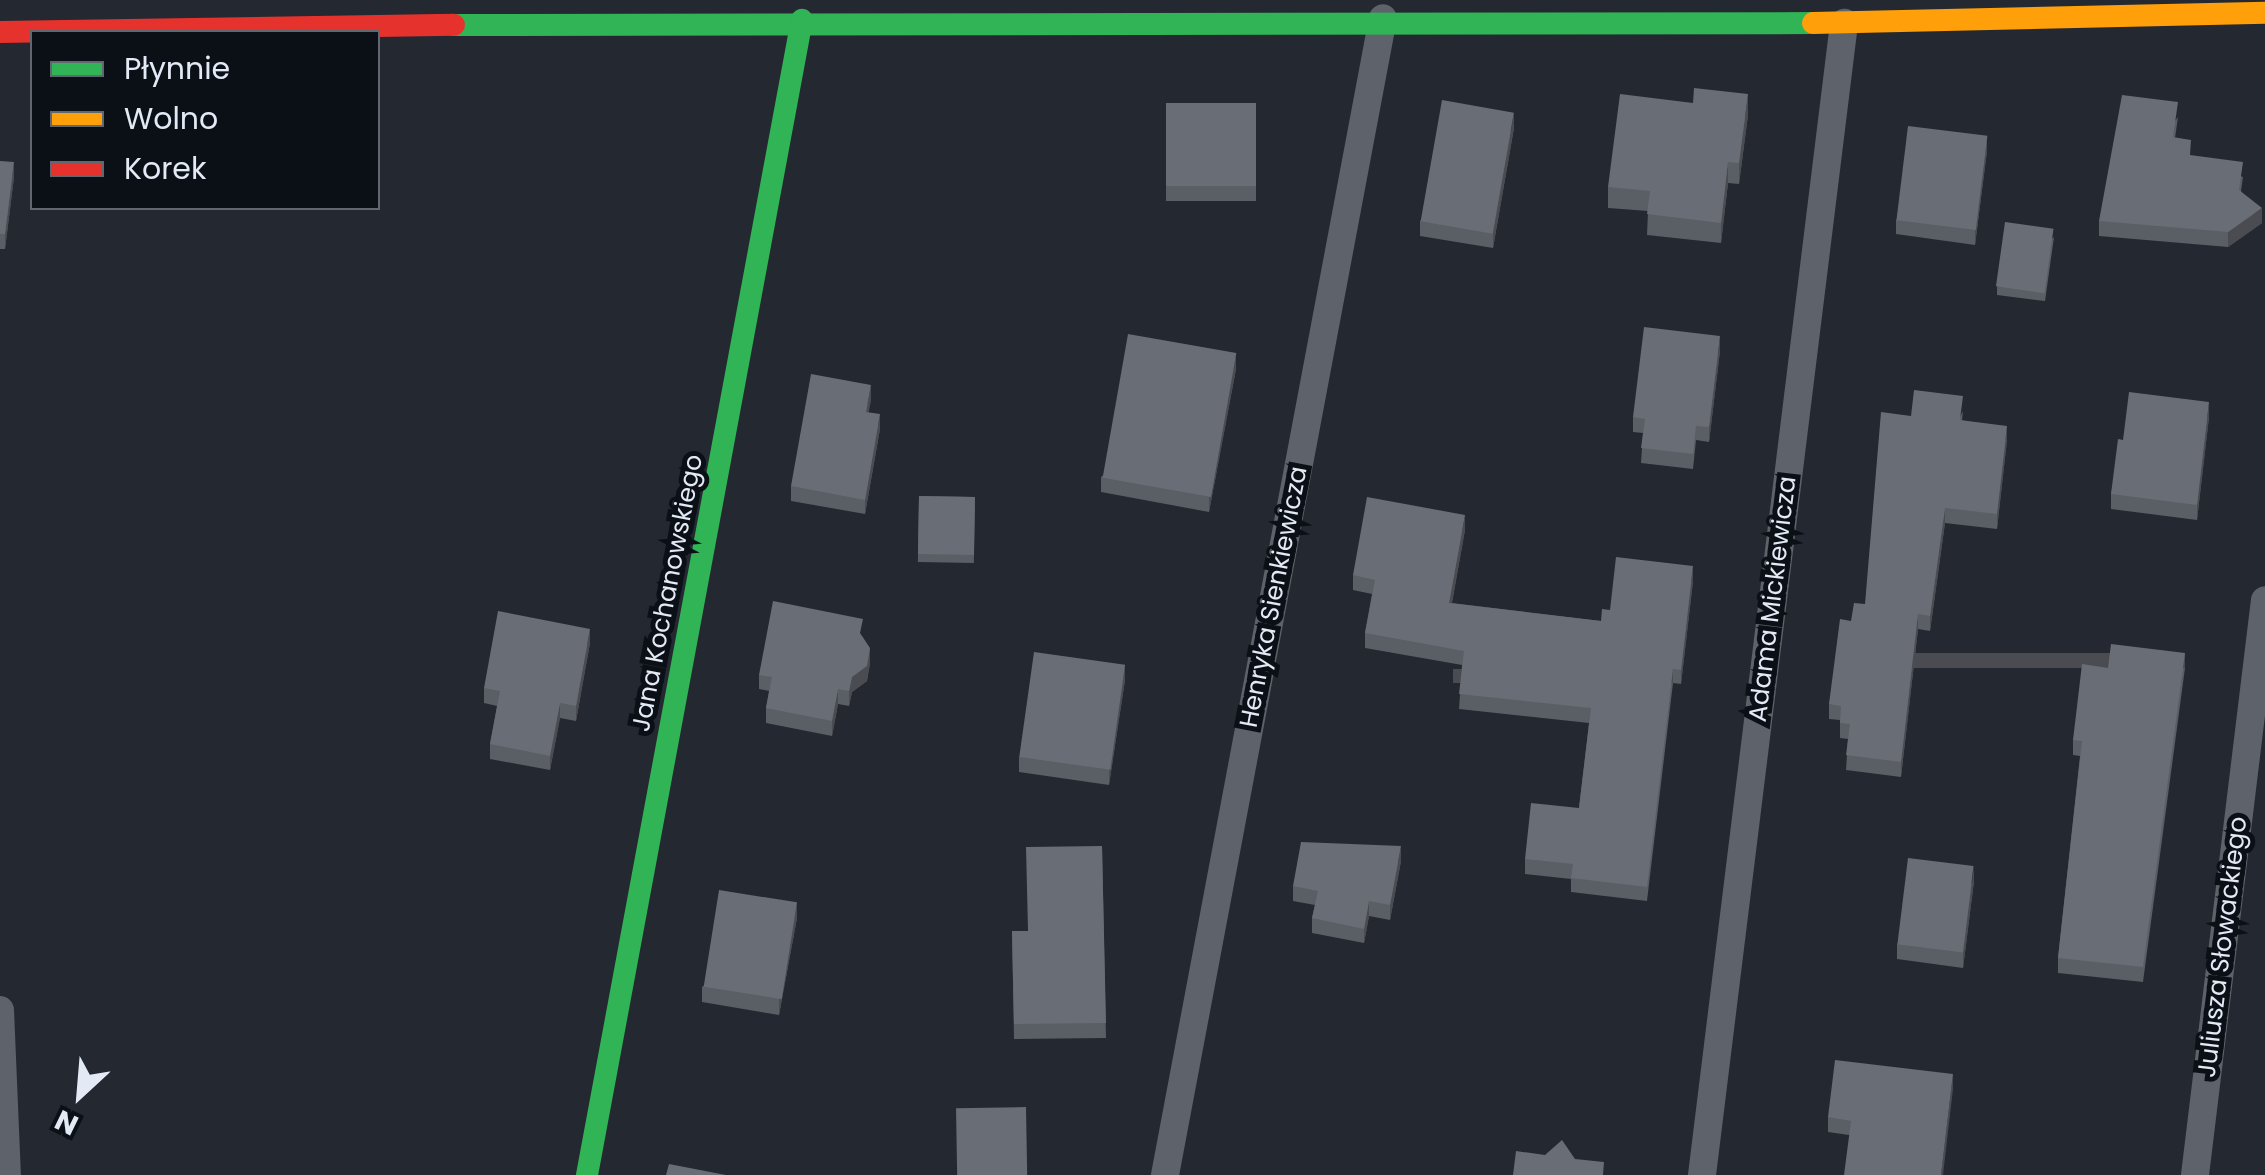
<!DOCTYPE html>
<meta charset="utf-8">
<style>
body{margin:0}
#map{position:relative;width:2265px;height:1175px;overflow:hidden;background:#232831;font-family:Poppins,sans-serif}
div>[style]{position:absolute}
.lane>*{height:28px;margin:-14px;padding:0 14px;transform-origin:14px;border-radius:14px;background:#5e626a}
.fast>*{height:22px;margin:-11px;padding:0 11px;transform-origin:11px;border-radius:11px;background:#30b455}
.slow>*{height:22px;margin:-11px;padding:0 11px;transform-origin:11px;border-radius:11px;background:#ff9f0a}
.jam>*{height:22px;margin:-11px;padding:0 11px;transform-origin:11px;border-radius:11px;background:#e5322d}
.wall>*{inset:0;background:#5a5e65;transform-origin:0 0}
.shaded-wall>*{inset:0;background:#4a4c52;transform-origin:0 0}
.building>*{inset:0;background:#696d75;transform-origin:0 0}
span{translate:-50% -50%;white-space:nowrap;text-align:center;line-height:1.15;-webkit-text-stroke:10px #0b1017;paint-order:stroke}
.street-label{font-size:25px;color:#e3eaf5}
.legend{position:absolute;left:30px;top:30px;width:350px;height:180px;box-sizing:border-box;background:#0b1017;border:2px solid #616770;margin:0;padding:12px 18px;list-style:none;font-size:30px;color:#e3eaf5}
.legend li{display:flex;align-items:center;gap:20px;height:50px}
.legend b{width:50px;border:2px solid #616770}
.north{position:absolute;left:30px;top:1045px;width:100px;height:100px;-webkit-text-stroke:8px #0b1017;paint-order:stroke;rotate:206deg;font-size:28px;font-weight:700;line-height:40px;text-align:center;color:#e3eaf5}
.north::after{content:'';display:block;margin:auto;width:35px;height:45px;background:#e3eaf5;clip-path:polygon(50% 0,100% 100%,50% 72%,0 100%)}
</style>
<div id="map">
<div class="lane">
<div style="left:0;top:1010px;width:165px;rotate:87.6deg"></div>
<div style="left:1165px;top:1175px;width:1177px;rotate:-79.33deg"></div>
<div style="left:1702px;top:1175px;width:1161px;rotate:-82.97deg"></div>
<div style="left:2195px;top:1175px;width:579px;rotate:-83.06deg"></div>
</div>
<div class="fast">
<div style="left:454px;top:25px;width:1359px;rotate:-0.08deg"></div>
<div style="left:587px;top:1175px;width:1175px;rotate:-79.46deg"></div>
</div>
<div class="slow">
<div style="left:1813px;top:23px;width:452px;rotate:-1.3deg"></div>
</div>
<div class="jam">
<div style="left:0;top:32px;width:454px;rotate:-0.9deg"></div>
</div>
<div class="wall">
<div style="left:1166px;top:103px;width:90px;height:98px"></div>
<div style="clip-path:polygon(1748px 115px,1739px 184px,1728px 183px,1721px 243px,1647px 235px,1648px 211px,1608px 208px,1608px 187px)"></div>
<div style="clip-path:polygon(2178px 117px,2175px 138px,2191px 156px,2243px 177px,2241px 191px,2262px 223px,2228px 247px,2099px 236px,2099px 221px)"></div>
<div style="clip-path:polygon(1514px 128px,1493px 248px,1420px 236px,1420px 221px)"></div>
<div style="clip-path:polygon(1987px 151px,1975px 245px,1896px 234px,1896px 220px)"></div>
<div style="clip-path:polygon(0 161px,14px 177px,5px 249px,0 249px)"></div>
<div style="clip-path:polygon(2054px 237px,2045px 301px,1997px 295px,1997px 287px)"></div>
<div style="clip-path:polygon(1720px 351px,1709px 442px,1696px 440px,1693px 469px,1641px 463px,1643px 433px,1633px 432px,1633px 417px)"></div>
<div style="clip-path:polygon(1236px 369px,1209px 512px,1101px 492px,1101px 477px)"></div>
<div style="clip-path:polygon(871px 400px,868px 412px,880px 429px,865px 514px,791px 501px,791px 486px)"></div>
<div style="clip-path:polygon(1963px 411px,1962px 420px,2007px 440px,1997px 529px,1945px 523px,1930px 631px,1918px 629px,1901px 777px,1846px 770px,1848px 739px,1840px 738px,1840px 720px,1829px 719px,1829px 704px,1851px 621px,1865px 604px)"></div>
<div style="clip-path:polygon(2209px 417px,2197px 520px,2111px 509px,2111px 494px,2123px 440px)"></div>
<div style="left:919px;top:496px;width:56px;height:66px;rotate:1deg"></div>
<div style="clip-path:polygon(1465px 530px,1452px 603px,1601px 621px,1610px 610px,1693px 581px,1681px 684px,1673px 683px,1647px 901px,1571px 892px,1571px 879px,1525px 874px,1525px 859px,1579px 808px,1589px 723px,1459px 709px,1462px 665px,1365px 648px,1365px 633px,1372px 594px,1353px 590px,1353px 575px)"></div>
<div style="clip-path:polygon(863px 637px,870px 663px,867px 681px,852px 692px,849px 706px,838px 704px,832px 736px,766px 723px,766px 708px,769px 691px,759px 689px,759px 675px)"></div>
<div style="clip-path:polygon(590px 643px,576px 721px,560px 718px,550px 770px,490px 759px,490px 744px,497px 706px,484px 703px,484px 688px)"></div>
<div style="clip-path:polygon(2108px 668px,2185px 668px,2143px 982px,2058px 973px,2058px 958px,2080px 756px,2073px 755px,2073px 740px)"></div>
<div style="clip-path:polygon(1125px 680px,1109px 785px,1019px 772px,1019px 757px)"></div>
<div style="clip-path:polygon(1102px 846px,1106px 1038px,1014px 1039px,1012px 931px,1028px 931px)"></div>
<div style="clip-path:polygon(1401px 861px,1390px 920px,1369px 916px,1364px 943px,1312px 933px,1312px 918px,1315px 905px,1293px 901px,1293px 886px)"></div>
<div style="clip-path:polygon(1974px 881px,1963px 968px,1897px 959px,1897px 944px)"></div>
<div style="clip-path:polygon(797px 918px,779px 1015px,702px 1002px,702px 987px)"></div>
<div style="clip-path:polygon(1953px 1089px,1849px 1135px,1828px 1132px,1828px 1117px)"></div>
</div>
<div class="shaded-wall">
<div style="clip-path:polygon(1748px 94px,1748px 115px,1739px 184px,1739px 163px)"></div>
<div style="clip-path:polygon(1514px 113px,1514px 128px,1493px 248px,1493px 233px)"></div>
<div style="clip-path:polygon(1987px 136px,1987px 151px,1975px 245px,1975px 230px)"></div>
<div style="clip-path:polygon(14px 162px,14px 177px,5px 249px,5px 234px)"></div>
<div style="clip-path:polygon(1728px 162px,1728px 183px,1721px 243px,1721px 223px)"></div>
<div style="clip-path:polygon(2262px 208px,2262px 223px,2228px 247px,2228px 232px)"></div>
<div style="clip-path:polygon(1720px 336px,1720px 351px,1709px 442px,1709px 427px)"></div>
<div style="clip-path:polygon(1236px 354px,1236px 369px,1209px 512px,1209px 497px)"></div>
<div style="clip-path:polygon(871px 385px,871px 400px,866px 427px,866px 412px)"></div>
<div style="clip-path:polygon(2209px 402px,2209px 417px,2197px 520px,2197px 505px)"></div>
<div style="clip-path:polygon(880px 414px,880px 429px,865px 514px,865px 500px)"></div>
<div style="clip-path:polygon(2007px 426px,2007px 440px,1997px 529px,1997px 514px)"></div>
<div style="clip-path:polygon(1945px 508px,1945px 523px,1930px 631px,1930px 616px)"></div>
<div style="clip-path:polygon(1465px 515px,1465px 530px,1449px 618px,1449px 603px)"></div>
<div style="clip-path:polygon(1693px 566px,1693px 581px,1681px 684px,1681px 670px)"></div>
<div style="clip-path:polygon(1918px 614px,1918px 629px,1901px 777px,1901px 762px)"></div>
<div style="clip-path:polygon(590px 629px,590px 643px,576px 721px,576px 706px)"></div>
<div style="clip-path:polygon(870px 648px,870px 663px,867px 681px,852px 692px,849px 706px,849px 691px,852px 677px)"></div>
<div style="left:2185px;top:653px;width:15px;height:317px;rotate:90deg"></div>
<div style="clip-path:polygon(1125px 665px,1125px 680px,1109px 785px,1109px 770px)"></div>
<div style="left:1673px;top:669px;width:14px;height:220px;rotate:90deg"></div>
<div style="clip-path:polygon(838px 689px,838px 704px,832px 736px,832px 721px)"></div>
<div style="clip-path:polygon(560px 703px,560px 718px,550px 770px,550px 756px)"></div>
<div style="clip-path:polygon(1401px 846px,1401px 861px,1390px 920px,1390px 905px)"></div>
<div style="clip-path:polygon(1974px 866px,1974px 881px,1963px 968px,1963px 953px)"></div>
<div style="clip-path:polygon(1369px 901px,1369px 916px,1364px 943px,1364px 929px)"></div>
<div style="clip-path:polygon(797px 903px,797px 918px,779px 1015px,779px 1000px)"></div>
<div style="clip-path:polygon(1953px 1074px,1953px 1089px,1943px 1175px,1941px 1175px)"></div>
</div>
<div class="building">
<div style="clip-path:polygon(1694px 88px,1748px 94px,1739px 163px,1728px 162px,1721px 223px,1647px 214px,1650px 191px,1608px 187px,1620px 94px,1693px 103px)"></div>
<div style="clip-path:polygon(2122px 95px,2178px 102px,2173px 137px,2191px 140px,2190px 155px,2243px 162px,2239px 190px,2262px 208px,2228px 232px,2099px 221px)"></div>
<div style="left:1442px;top:100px;width:73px;height:123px;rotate:10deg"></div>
<div style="left:1166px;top:103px;width:90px;height:83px"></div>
<div style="left:1908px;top:126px;width:80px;height:95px;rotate:7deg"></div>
<div style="clip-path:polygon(0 161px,14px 162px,5px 234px,0 234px)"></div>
<div style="left:2005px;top:222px;width:49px;height:65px;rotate:8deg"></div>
<div style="clip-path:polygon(1644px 327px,1720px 336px,1709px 427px,1696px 426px,1693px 454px,1641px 448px,1645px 419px,1633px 417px)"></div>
<div style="left:1128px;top:334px;width:110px;height:146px;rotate:10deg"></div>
<div style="clip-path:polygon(811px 374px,871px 385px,866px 412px,880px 414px,865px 500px,791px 486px)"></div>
<div style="clip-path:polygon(1914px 390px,1963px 396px,1960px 420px,2007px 426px,1997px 514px,1945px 508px,1930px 616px,1918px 614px,1901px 762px,1846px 755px,1850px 724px,1840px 723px,1841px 706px,1829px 704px,1840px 619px,1851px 621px,1854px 603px,1865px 604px,1881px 412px,1911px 416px)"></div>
<div style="clip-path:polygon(2129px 392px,2209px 402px,2197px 505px,2111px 494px,2118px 439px,2123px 440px)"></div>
<div style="left:919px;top:496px;width:56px;height:58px;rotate:1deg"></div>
<div style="clip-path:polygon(1367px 497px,1465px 515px,1449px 603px,1601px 621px,1602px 609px,1610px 610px,1616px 557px,1693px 566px,1681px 670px,1673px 669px,1647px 887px,1571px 878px,1573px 864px,1525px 859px,1531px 803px,1579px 808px,1591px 708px,1459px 694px,1464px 651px,1365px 633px,1375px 580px,1353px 575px)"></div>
<div style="clip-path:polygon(773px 601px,863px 619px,860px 633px,870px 648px,867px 666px,852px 677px,849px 691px,838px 689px,832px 721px,766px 708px,772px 677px,759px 675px)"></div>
<div style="clip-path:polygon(498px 611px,590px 629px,576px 706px,560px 703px,550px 756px,490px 744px,500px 691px,484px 688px)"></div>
<div style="clip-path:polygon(2111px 644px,2185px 653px,2143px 967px,2058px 958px,2082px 741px,2073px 740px,2082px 664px,2108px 668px)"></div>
<div style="left:1034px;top:652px;width:92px;height:106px;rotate:8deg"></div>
<div style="clip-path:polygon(1301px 842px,1401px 846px,1390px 905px,1369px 901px,1364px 929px,1312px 918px,1318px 891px,1293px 886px)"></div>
<div style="clip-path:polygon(1102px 846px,1106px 1023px,1014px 1024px,1012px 931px,1028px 931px,1026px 847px)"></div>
<div style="left:1908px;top:858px;width:66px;height:87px;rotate:7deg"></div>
<div style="left:719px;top:890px;width:79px;height:98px;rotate:9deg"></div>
<div style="clip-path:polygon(1835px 1060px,1953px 1074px,1941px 1175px,1844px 1175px,1851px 1121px,1828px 1117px)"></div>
<div style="left:1026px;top:1107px;width:68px;height:70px;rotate:89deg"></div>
<div style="clip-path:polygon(1562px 1140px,1575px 1159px,1604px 1162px,1603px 1175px,1513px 1175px,1516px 1151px,1545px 1155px)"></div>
<div style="clip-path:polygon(669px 1164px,726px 1175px,666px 1175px)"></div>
</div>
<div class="street-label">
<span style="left:668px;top:593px;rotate:-79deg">Jana Kochanowskiego</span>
<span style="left:1274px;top:597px;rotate:-79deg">Henryka Sienkiewicza</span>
<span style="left:1773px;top:599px;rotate:-83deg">Adama Mickiewicza</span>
<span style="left:2223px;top:947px;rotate:-83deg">Juliusza Słowackiego</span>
</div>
<ul class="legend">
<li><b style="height:12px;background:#30b455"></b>Płynnie</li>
<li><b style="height:12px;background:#ff9f0a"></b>Wolno</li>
<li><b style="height:12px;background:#e5322d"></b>Korek</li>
</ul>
<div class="north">N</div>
</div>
